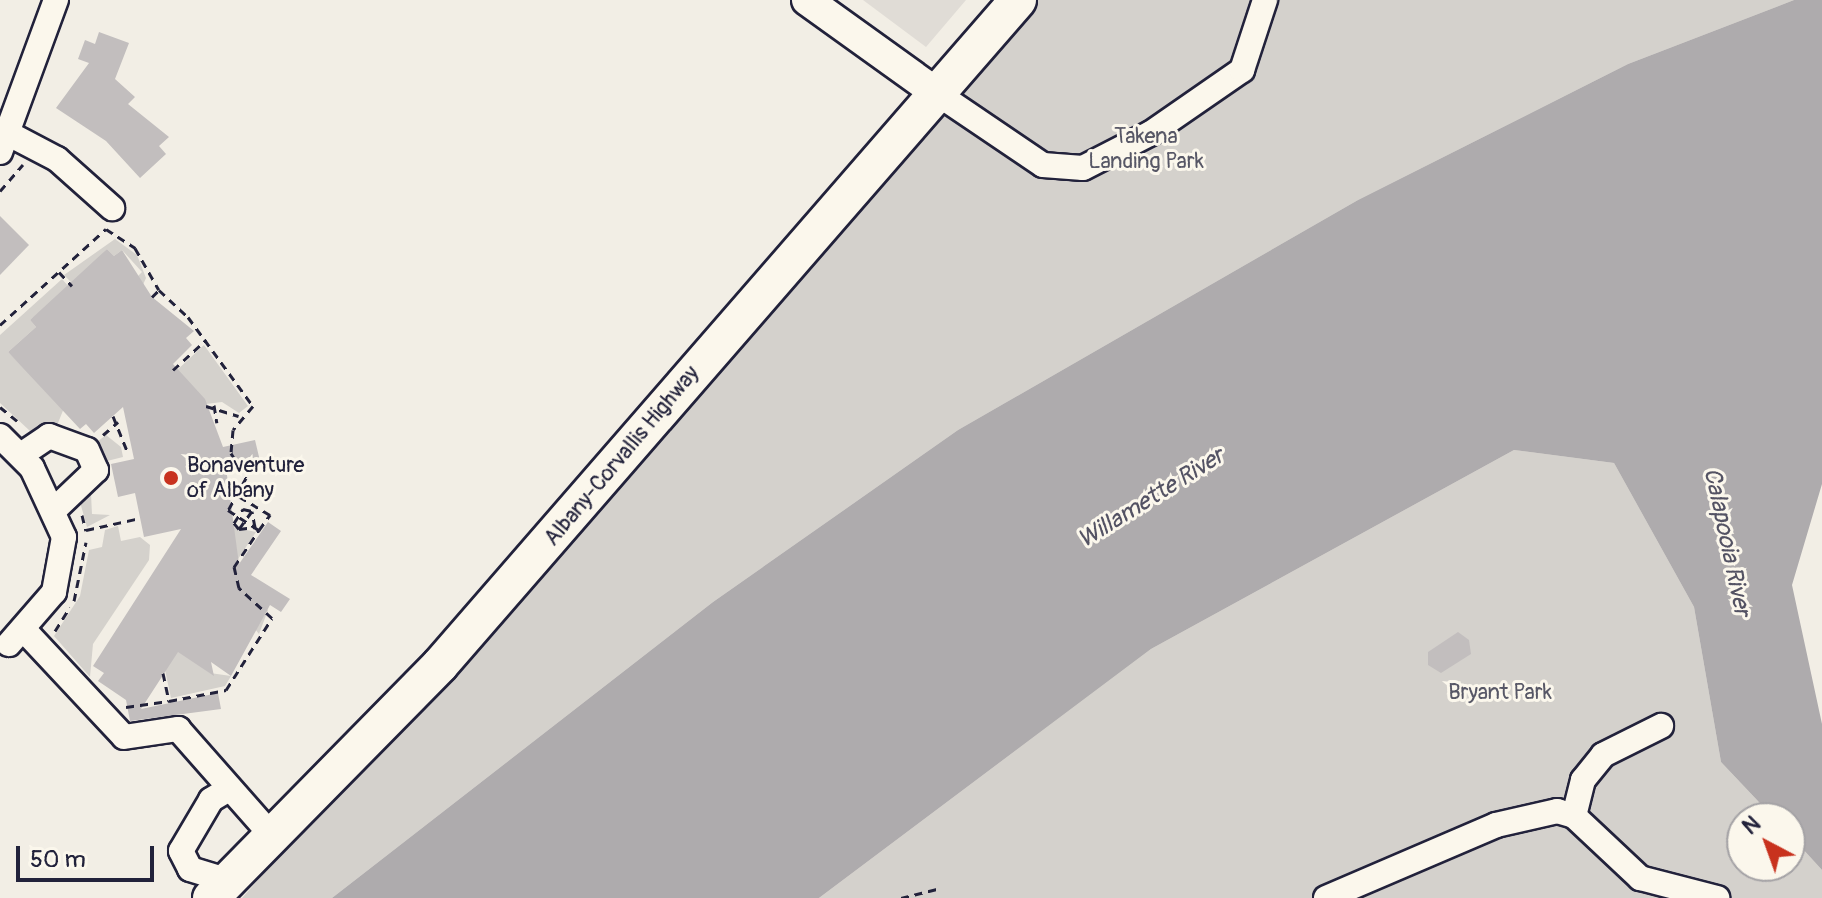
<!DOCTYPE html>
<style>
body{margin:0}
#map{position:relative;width:1822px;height:898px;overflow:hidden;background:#f2eee5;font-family:Pangolin,sans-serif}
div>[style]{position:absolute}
.built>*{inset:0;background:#e0dcd6}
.green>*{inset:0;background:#d4d1cc}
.water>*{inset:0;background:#aeabad}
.building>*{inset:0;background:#c2bebe}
.path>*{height:3px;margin-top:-1.5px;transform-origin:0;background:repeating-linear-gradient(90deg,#22223b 0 8px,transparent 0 14px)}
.roads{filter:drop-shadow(2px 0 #22223b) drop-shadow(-2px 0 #22223b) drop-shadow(0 2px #22223b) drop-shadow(0 -2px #22223b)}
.minor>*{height:24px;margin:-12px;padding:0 12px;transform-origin:12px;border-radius:12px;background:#fbf7ec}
.major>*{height:30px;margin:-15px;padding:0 15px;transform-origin:15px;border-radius:15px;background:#fbf7ec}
.highway>*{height:36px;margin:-18px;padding:0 18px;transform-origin:18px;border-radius:18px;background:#fbf7ec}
.dots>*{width:22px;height:22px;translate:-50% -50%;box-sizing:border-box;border:4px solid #fbf7ec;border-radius:50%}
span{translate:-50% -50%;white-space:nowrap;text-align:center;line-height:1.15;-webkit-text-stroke:6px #fbf7ec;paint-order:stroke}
.park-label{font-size:22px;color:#575766}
.street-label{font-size:22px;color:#22223b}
.poi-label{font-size:22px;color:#22223b}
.left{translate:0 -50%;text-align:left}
.water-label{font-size:24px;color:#535263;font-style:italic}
.north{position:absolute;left:1726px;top:802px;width:80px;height:80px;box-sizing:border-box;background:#fbf7ec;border:2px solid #a4a2a5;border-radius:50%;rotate:319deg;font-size:22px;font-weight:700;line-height:32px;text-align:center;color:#22223b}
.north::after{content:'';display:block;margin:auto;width:28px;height:36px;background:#c8321e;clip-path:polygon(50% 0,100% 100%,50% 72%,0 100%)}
.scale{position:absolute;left:16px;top:846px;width:138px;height:36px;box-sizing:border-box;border:4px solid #22223b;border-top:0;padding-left:10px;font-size:24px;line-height:28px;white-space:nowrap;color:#22223b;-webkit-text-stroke:6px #fbf7ec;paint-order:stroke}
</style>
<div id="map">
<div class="built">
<div style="clip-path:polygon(863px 0,966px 0,926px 47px)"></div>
</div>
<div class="green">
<div style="clip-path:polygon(1018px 0,1794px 0,1628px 64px,1358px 200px,958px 430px,713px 602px,332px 898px,242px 898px,920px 141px,905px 126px)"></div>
<div style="clip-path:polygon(115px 239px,137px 255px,146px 278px,142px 287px,135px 279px,142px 272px,122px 250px,114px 256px,107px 249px,74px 285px,64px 275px)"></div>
<div style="clip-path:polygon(62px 279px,70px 288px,30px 320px,36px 327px,8px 352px,64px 408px,58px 423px,30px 431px,0 403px,0 335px)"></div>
<div style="clip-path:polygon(204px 345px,248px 406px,239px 413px,222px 402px,206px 404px,175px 372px)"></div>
<div style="clip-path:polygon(106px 435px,121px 447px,123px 457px,103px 462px,97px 442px)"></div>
<div style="clip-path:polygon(1514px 450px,1614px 463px,1694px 607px,1721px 762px,1774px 818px,1742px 818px,1742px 866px,1790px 866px,1790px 835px,1822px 870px,1822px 898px,819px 898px,1151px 649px)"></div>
<div style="clip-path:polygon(91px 494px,92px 514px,110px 515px,87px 527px,80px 502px)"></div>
<div style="clip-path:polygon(118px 526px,121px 541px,140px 537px,150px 545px,149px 560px,93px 644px,90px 677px,54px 636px,80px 596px,89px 550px,102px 547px,105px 530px)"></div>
<div style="clip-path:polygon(232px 527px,256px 532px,232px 568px,237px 590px,268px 610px,259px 634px,236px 605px,209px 607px,208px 596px,237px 552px)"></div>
<div style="clip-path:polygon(175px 646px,210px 673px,231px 676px,225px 686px,171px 698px,165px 670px)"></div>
</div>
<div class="water">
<div style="clip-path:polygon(1794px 0,1822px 0,1822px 484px,1792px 585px,1822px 724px,1822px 870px,1790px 835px,1790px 818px,1774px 818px,1721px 762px,1694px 607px,1614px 463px,1514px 450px,1151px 649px,819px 898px,332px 898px,713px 602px,958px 430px,1358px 200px,1628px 64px)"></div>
</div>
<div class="building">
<div style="clip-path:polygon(99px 32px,129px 43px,115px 79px,135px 97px,128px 104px,169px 137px,159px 146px,166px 154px,140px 178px,106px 141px,56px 108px,89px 63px,78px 59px,85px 40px,95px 44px)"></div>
<div style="clip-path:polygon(0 216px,29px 245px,0 275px)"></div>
<div style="clip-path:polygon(107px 249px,114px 256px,122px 250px,152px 297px,194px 331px,186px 338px,192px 345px,173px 364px,205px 399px,223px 447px,255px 440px,260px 461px,226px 468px,239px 564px,268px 522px,281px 531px,251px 575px,290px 599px,281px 612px,270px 605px,231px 676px,211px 662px,214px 676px,178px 652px,141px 709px,218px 693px,221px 709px,130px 721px,126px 700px,98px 681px,104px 673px,93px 666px,181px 529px,144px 537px,135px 493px,118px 497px,111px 464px,134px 459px,123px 407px,94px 433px,86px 424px,80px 429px,8px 352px,36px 327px,30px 320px)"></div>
<div style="clip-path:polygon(1458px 632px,1469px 640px,1471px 654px,1441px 673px,1428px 665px,1428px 652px)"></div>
</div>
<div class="path">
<div style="left:0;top:191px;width:35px;rotate:-49deg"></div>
<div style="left:106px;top:229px;width:35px;rotate:33deg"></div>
<div style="left:135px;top:248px;width:48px;rotate:60.3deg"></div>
<div style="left:159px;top:290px;width:40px;rotate:43deg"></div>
<div style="left:188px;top:317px;width:110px;rotate:53.9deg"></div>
<div style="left:253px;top:406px;width:31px;rotate:130deg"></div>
<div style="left:233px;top:430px;width:23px;rotate:95deg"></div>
<div style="left:231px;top:453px;width:29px;rotate:59deg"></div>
<div style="left:246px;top:478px;width:37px;rotate:119deg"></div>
<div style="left:228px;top:510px;width:37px;rotate:33deg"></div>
<div style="left:259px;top:530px;width:19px;rotate:-54deg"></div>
<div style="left:270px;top:515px;width:39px;rotate:-149deg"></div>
<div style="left:59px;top:272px;width:19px;rotate:47deg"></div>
<div style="left:152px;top:297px;width:10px;rotate:-45deg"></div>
<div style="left:0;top:325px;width:143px;rotate:-42.2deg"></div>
<div style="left:173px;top:370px;width:45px;rotate:-42.3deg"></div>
<div style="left:214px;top:405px;width:18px;rotate:81deg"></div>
<div style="left:206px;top:406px;width:34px;rotate:17deg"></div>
<div style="left:0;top:407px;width:22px;rotate:39deg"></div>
<div style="left:113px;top:416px;width:40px;rotate:68deg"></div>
<div style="left:103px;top:435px;width:20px;rotate:-41deg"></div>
<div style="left:82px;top:515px;width:16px;rotate:76deg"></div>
<div style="left:239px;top:529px;width:8px;rotate:-130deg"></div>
<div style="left:234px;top:523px;width:17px;rotate:-57deg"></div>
<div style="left:243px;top:509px;width:9px;rotate:13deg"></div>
<div style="left:252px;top:511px;width:22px;rotate:126deg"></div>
<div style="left:239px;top:529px;width:16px;rotate:-7deg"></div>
<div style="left:255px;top:527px;width:16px;rotate:-101deg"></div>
<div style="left:86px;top:530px;width:55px;rotate:-12.5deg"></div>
<div style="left:74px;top:601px;width:60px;rotate:-78.5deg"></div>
<div style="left:55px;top:631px;width:28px;rotate:-58deg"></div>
<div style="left:163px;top:673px;width:29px;rotate:78deg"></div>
<div style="left:169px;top:701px;width:58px;rotate:-10.9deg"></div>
<div style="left:226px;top:690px;width:85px;rotate:-57.4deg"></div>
<div style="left:272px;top:618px;width:45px;rotate:-137.7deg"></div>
<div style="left:239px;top:588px;width:22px;rotate:-103deg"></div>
<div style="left:234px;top:567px;width:45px;rotate:-56deg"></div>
<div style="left:126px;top:707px;width:43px;rotate:-7.9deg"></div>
<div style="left:901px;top:898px;width:37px;rotate:-14deg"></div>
</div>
<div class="roads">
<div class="minor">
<div style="left:935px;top:92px;width:130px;rotate:34.1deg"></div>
<div style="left:1043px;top:165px;width:40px;rotate:4.3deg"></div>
<div style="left:1083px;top:168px;width:76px;rotate:-27.2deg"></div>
<div style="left:1151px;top:133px;width:111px;rotate:-34.7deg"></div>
<div style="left:1242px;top:70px;width:74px;rotate:-71.8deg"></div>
<div style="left:11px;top:135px;width:52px;rotate:27.6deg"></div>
<div style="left:57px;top:159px;width:74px;rotate:41.7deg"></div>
<div style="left:0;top:152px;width:162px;rotate:-69.8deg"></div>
<div style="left:0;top:436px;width:45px;rotate:45deg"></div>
<div style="left:32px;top:468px;width:76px;rotate:65.1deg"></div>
<div style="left:64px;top:537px;width:56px;rotate:100.3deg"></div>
<div style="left:54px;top:592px;width:69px;rotate:130.9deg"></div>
<div style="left:21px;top:455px;width:34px;rotate:-34deg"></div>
<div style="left:49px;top:436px;width:40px;rotate:20.2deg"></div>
<div style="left:87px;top:450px;width:22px;rotate:66deg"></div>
<div style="left:96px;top:470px;width:58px;rotate:136.4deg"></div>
<div style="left:24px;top:630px;width:146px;rotate:46.9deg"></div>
<div style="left:124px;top:737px;width:55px;rotate:-8.4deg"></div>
<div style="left:178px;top:729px;width:147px;rotate:48.6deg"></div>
<div style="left:229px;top:789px;width:21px;rotate:149deg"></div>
<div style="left:211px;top:800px;width:59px;rotate:120.5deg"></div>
<div style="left:181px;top:851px;width:20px;rotate:63deg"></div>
<div style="left:190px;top:869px;width:41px;rotate:17.1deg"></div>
<div style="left:1574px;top:816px;width:37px;rotate:-76deg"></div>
<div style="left:1583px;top:780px;width:32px;rotate:-51deg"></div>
<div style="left:1603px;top:755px;width:65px;rotate:-26.6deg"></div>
<div style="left:1326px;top:898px;width:185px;rotate:-23.2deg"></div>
<div style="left:1496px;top:825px;width:63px;rotate:-12.9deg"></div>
<div style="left:1557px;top:811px;width:18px;rotate:16deg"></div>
<div style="left:1574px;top:816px;width:91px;rotate:43.2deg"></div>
<div style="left:1640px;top:878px;width:80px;rotate:14.6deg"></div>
</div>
<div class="major">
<div style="left:807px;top:0;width:158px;rotate:35.7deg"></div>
</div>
<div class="highway">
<div style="left:211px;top:898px;width:327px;rotate:-45.5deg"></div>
<div style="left:440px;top:665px;width:881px;rotate:-49deg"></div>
</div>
</div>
<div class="dots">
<div style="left:171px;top:478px;background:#c8321e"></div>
</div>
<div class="park-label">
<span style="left:1146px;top:149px">Takena<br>Landing Park</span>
<span style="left:1500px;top:693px">Bryant Park</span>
</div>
<div class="street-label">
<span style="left:622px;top:456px;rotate:-50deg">Albany-Corvallis Highway</span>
</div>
<div class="poi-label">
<span class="left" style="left:187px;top:478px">Bonaventure<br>of Albany</span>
</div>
<div class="water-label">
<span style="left:1151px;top:498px;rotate:-32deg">Willamette River</span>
<span style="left:1727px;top:542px;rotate:78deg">Calapooia River</span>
</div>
<div class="north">N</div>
<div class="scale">50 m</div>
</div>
